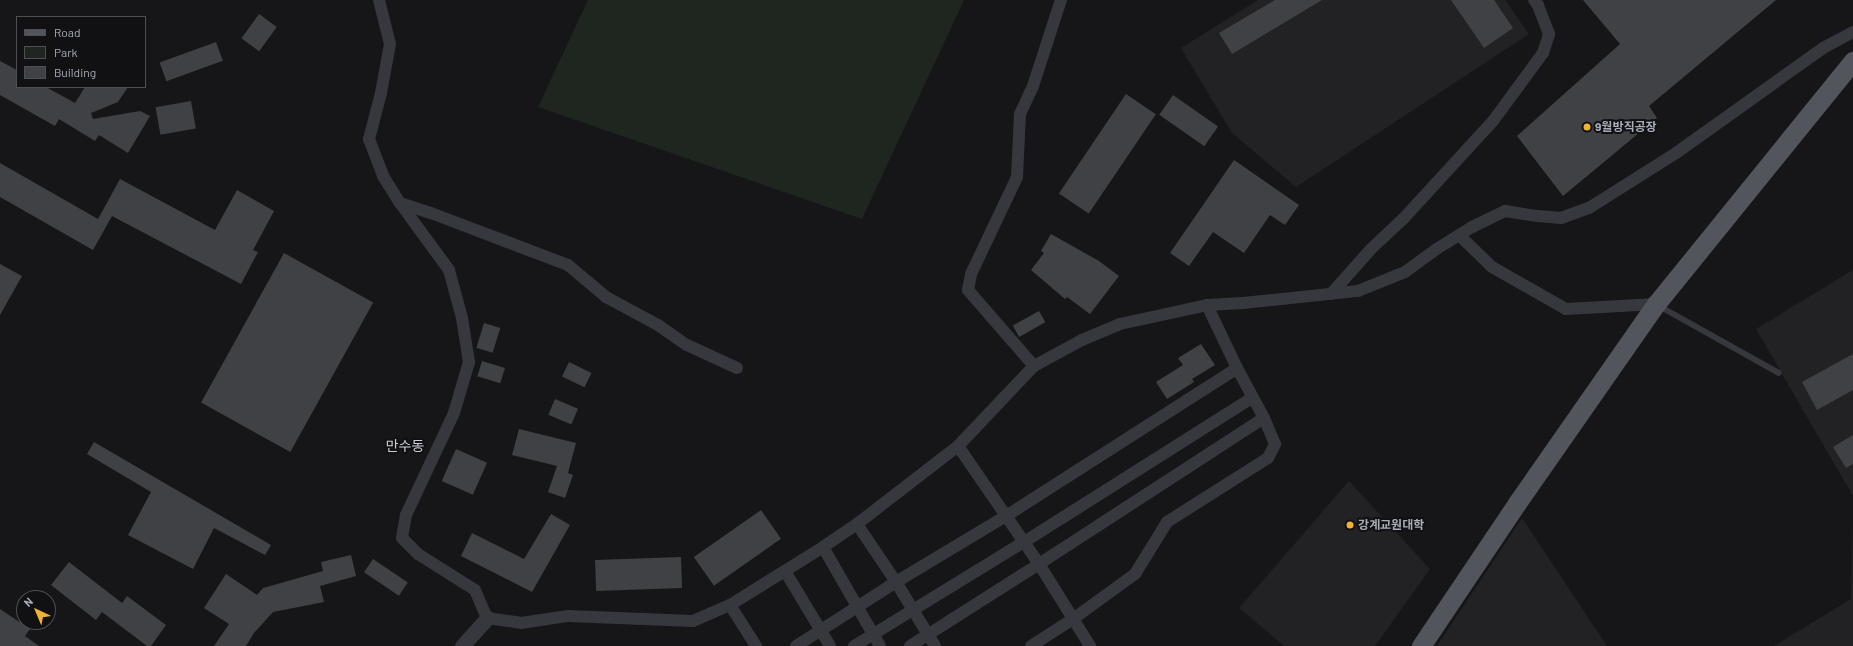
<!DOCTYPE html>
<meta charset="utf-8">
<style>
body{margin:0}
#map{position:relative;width:1853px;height:646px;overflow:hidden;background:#161618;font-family:Barlow,"Noto Sans KR",sans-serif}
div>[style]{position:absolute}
.built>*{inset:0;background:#222225}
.green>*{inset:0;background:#1e261f}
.building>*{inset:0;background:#404145;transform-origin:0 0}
.service>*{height:6px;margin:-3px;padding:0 3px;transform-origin:3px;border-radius:3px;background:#37383d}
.minor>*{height:12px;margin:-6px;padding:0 6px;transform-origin:6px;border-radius:6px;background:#37383d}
.tertiary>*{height:15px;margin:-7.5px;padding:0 7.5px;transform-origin:7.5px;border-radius:7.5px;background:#37383d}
.primary>*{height:19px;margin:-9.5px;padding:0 9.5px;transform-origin:9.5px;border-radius:9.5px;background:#53555c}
.dots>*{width:11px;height:11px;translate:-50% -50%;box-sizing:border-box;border:2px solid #111113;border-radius:50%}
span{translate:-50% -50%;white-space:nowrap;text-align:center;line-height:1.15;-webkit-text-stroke:4px #111113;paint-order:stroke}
.poi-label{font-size:12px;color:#a8adb8;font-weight:700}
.left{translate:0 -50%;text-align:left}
.quarter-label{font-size:14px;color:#c9ccd4}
.legend{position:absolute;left:16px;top:16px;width:130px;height:72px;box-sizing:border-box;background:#111113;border:1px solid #4d4f55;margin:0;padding:5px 7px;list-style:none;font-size:12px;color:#a8adb8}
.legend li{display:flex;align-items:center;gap:8px;height:20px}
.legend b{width:20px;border:1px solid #4d4f55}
.north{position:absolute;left:16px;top:590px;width:40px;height:40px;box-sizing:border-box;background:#111113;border:1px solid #4d4f55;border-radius:50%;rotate:316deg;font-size:11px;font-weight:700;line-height:16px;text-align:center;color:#a8adb8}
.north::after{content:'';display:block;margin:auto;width:14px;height:18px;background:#f2b134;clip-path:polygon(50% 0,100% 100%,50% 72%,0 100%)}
</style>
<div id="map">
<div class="built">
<div style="clip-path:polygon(1258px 0,1505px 0,1529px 34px,1296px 187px,1232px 133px,1181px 48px)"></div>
<div style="clip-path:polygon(1853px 270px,1853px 496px,1756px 329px)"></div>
<div style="clip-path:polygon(1349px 481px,1430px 569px,1375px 646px,1284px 646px,1239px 608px)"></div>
<div style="clip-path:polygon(1522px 518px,1607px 646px,1437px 646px)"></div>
<div style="clip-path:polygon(1853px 520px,1853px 646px,1774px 646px,1851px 599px)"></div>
</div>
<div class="green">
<div style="clip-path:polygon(588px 0,964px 0,862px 219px,538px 107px)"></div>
</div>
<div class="building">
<div style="clip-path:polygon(1275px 0,1322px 0,1232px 54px,1219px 33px)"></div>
<div style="clip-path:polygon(1451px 0,1494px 0,1513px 28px,1484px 48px)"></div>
<div style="clip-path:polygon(1583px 0,1776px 0,1649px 106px,1657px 118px,1563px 196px,1517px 136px,1620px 44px)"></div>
<div style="left:259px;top:14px;width:22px;height:30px;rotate:36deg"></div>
<div style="left:216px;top:42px;width:20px;height:60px;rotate:70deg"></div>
<div style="clip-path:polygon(0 61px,17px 70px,17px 87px,46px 87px,75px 103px,85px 87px,128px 87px,118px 102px,91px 113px,93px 119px,140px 111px,150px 116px,128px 153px,99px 135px,95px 141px,59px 119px,55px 126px,0 95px)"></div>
<div style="left:1126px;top:94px;width:36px;height:120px;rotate:34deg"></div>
<div style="left:1173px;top:95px;width:55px;height:24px;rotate:35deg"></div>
<div style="left:191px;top:101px;width:28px;height:36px;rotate:80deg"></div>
<div style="clip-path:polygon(1234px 160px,1299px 205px,1285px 225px,1270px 215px,1244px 253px,1213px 232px,1189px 266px,1170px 253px)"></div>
<div style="clip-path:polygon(0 163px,98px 219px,120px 179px,215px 230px,237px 190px,274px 211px,253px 250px,258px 252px,241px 284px,112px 216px,93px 250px,0 197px)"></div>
<div style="clip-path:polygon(1051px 234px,1099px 261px,1119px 276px,1090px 314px,1067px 297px,1065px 299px,1031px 270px,1044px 253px,1041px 251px)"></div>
<div style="left:284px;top:253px;width:102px;height:171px;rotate:29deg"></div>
<div style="clip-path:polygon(0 264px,22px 276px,0 315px)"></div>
<div style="left:1039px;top:311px;width:13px;height:30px;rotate:61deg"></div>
<div style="left:484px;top:323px;width:17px;height:26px;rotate:17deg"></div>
<div style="clip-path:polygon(1201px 344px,1215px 365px,1192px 379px,1194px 382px,1167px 399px,1156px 382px,1183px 365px,1178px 358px)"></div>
<div style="clip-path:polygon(1853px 354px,1853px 390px,1817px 410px,1802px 382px)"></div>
<div style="left:482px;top:361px;width:24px;height:16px;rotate:17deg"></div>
<div style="left:569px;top:362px;width:25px;height:16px;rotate:26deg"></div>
<div style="left:555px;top:399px;width:25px;height:17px;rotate:23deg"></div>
<div style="clip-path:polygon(519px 429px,576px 443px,568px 473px,573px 475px,565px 498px,548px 492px,557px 466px,512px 455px)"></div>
<div style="clip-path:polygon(1853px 435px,1853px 464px,1846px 468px,1833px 447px)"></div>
<div style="clip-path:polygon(94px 442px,271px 545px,265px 555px,214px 528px,193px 569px,128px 535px,151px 492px,87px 454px)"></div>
<div style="left:456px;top:449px;width:34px;height:35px;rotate:24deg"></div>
<div style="left:761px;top:510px;width:35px;height:82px;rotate:55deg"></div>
<div style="clip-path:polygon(551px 514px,570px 525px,532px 592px,461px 556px,472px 533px,524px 559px)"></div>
<div style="clip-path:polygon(351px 555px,356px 576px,320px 586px,324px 602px,273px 612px,254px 633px,246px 646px,214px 646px,229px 624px,204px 608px,226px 574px,257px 595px,263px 588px,323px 571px,321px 562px)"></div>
<div style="left:681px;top:557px;width:31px;height:86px;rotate:88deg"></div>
<div style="left:373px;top:559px;width:42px;height:16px;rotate:34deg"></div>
<div style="clip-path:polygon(69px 562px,122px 603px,127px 596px,166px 625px,151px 646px,147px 646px,102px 612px,96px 620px,51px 585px)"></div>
<div style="clip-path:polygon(0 609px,30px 629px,25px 636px,39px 646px,0 646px)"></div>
</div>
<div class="service">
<div style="left:1659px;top:306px;width:137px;rotate:29.2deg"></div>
</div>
<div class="minor">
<div style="left:379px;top:0;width:45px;rotate:76deg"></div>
<div style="left:390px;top:44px;width:50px;rotate:100.4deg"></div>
<div style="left:381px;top:93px;width:48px;rotate:104.6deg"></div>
<div style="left:369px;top:139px;width:40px;rotate:69deg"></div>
<div style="left:383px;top:176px;width:32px;rotate:58deg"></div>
<div style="left:400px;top:203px;width:83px;rotate:53.8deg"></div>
<div style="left:449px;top:270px;width:50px;rotate:74.8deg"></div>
<div style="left:462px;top:318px;width:45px;rotate:81deg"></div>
<div style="left:469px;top:362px;width:53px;rotate:106.4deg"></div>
<div style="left:454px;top:413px;width:113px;rotate:115.2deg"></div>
<div style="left:406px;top:515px;width:23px;rotate:100deg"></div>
<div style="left:402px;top:538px;width:23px;rotate:45deg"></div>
<div style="left:418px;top:554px;width:67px;rotate:32.3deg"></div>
<div style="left:475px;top:590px;width:30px;rotate:67deg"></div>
<div style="left:487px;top:618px;width:34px;rotate:8deg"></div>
<div style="left:521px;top:623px;width:48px;rotate:-8.5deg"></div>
<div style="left:568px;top:616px;width:125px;rotate:2.3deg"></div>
<div style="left:693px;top:621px;width:40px;rotate:-23.4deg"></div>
<div style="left:730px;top:605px;width:110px;rotate:-31.9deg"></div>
<div style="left:823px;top:547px;width:41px;rotate:-34.1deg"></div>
<div style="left:857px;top:524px;width:128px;rotate:-37.7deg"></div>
<div style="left:958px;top:446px;width:110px;rotate:-46.5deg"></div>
<div style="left:1034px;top:366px;width:55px;rotate:-28.4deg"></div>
<div style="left:1082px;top:340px;width:41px;rotate:-22.8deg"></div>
<div style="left:1120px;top:324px;width:89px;rotate:-12.3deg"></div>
<div style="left:1207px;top:305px;width:36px;rotate:-3deg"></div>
<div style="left:1243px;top:303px;width:116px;rotate:-6deg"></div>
<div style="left:1358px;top:291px;width:51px;rotate:-22deg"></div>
<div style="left:1405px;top:272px;width:37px;rotate:-36deg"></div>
<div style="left:1435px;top:250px;width:44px;rotate:-31.9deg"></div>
<div style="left:1472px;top:227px;width:37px;rotate:-26deg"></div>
<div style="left:1505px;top:211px;width:33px;rotate:9deg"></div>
<div style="left:1538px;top:216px;width:23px;rotate:5deg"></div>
<div style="left:1561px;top:218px;width:30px;rotate:-20deg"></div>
<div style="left:1589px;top:208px;width:103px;rotate:-32.3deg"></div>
<div style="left:1676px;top:153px;width:181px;rotate:-35.5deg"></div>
<div style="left:1823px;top:48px;width:34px;rotate:-28deg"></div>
<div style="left:400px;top:203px;width:33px;rotate:18deg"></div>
<div style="left:431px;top:213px;width:147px;rotate:20.8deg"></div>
<div style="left:568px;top:265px;width:50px;rotate:40.1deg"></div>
<div style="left:606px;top:297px;width:59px;rotate:28.3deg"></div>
<div style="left:658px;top:325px;width:35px;rotate:35deg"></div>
<div style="left:687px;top:345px;width:55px;rotate:24.7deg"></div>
<div style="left:1459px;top:235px;width:46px;rotate:44.1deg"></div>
<div style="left:1492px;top:267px;width:85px;rotate:29.6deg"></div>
<div style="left:1566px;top:309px;width:90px;rotate:-3.2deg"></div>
<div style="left:1331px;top:294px;width:60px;rotate:-48.4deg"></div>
<div style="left:1371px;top:249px;width:45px;rotate:-43.2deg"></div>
<div style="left:1404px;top:218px;width:132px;rotate:-47.5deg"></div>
<div style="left:1493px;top:121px;width:84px;rotate:-53.7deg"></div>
<div style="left:1543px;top:53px;width:20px;rotate:-72deg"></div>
<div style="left:1549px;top:34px;width:31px;rotate:-111deg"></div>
<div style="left:1538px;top:5px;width:6px;rotate:-129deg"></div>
<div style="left:1034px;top:366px;width:101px;rotate:-131deg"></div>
<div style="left:968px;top:290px;width:16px;rotate:-79deg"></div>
<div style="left:971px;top:274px;width:107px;rotate:-64.6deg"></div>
<div style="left:1017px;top:177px;width:63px;rotate:-87.3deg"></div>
<div style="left:1020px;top:114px;width:31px;rotate:-65deg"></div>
<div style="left:1033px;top:86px;width:90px;rotate:-72deg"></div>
<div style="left:958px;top:446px;width:143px;rotate:55.5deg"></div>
<div style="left:1039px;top:564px;width:97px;rotate:58.1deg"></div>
<div style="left:857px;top:524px;width:70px;rotate:56.1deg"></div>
<div style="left:896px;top:582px;width:75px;rotate:58.6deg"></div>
<div style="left:823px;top:547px;width:114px;rotate:60.1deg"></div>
<div style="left:785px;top:571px;width:87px;rotate:59deg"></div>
<div style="left:730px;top:605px;width:49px;rotate:57.6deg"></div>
<div style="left:796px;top:646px;width:119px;rotate:-32.6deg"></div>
<div style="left:896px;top:582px;width:128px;rotate:-31deg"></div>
<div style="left:1006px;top:516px;width:274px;rotate:-32.6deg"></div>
<div style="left:854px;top:646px;width:199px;rotate:-31.5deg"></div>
<div style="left:1024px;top:542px;width:270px;rotate:-32.3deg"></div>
<div style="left:910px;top:646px;width:153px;rotate:-32.4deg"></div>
<div style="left:1039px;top:564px;width:268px;rotate:-33deg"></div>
<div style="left:1031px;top:646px;width:50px;rotate:-32.7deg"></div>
<div style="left:1073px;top:619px;width:77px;rotate:-36deg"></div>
<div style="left:1135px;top:574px;width:61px;rotate:-58.4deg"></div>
<div style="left:1167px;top:522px;width:120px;rotate:-32.4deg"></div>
<div style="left:1268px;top:458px;width:16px;rotate:-63deg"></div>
<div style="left:1275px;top:444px;width:28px;rotate:-113deg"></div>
<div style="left:1264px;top:418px;width:57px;rotate:-118.4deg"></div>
<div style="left:1237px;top:368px;width:70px;rotate:-115.5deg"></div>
</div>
<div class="tertiary">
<div style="left:462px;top:646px;width:38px;rotate:-48deg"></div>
</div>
<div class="primary">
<div style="left:1421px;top:646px;width:172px;rotate:-56.1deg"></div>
<div style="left:1517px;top:503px;width:243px;rotate:-55.1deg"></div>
<div style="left:1656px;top:304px;width:313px;rotate:-51deg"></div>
</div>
<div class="dots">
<div style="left:1587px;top:127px;background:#f2b134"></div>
<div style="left:1350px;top:525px;background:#f2b134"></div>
</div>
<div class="poi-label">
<span class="left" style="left:1595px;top:127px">9월방직공장</span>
<span class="left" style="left:1358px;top:525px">강계교원대학</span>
</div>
<div class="quarter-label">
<span style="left:405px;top:446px">만수동</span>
</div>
<ul class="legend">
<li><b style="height:5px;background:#53555c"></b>Road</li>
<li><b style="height:11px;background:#1e261f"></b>Park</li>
<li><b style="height:11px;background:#404145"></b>Building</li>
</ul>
<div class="north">N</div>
</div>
